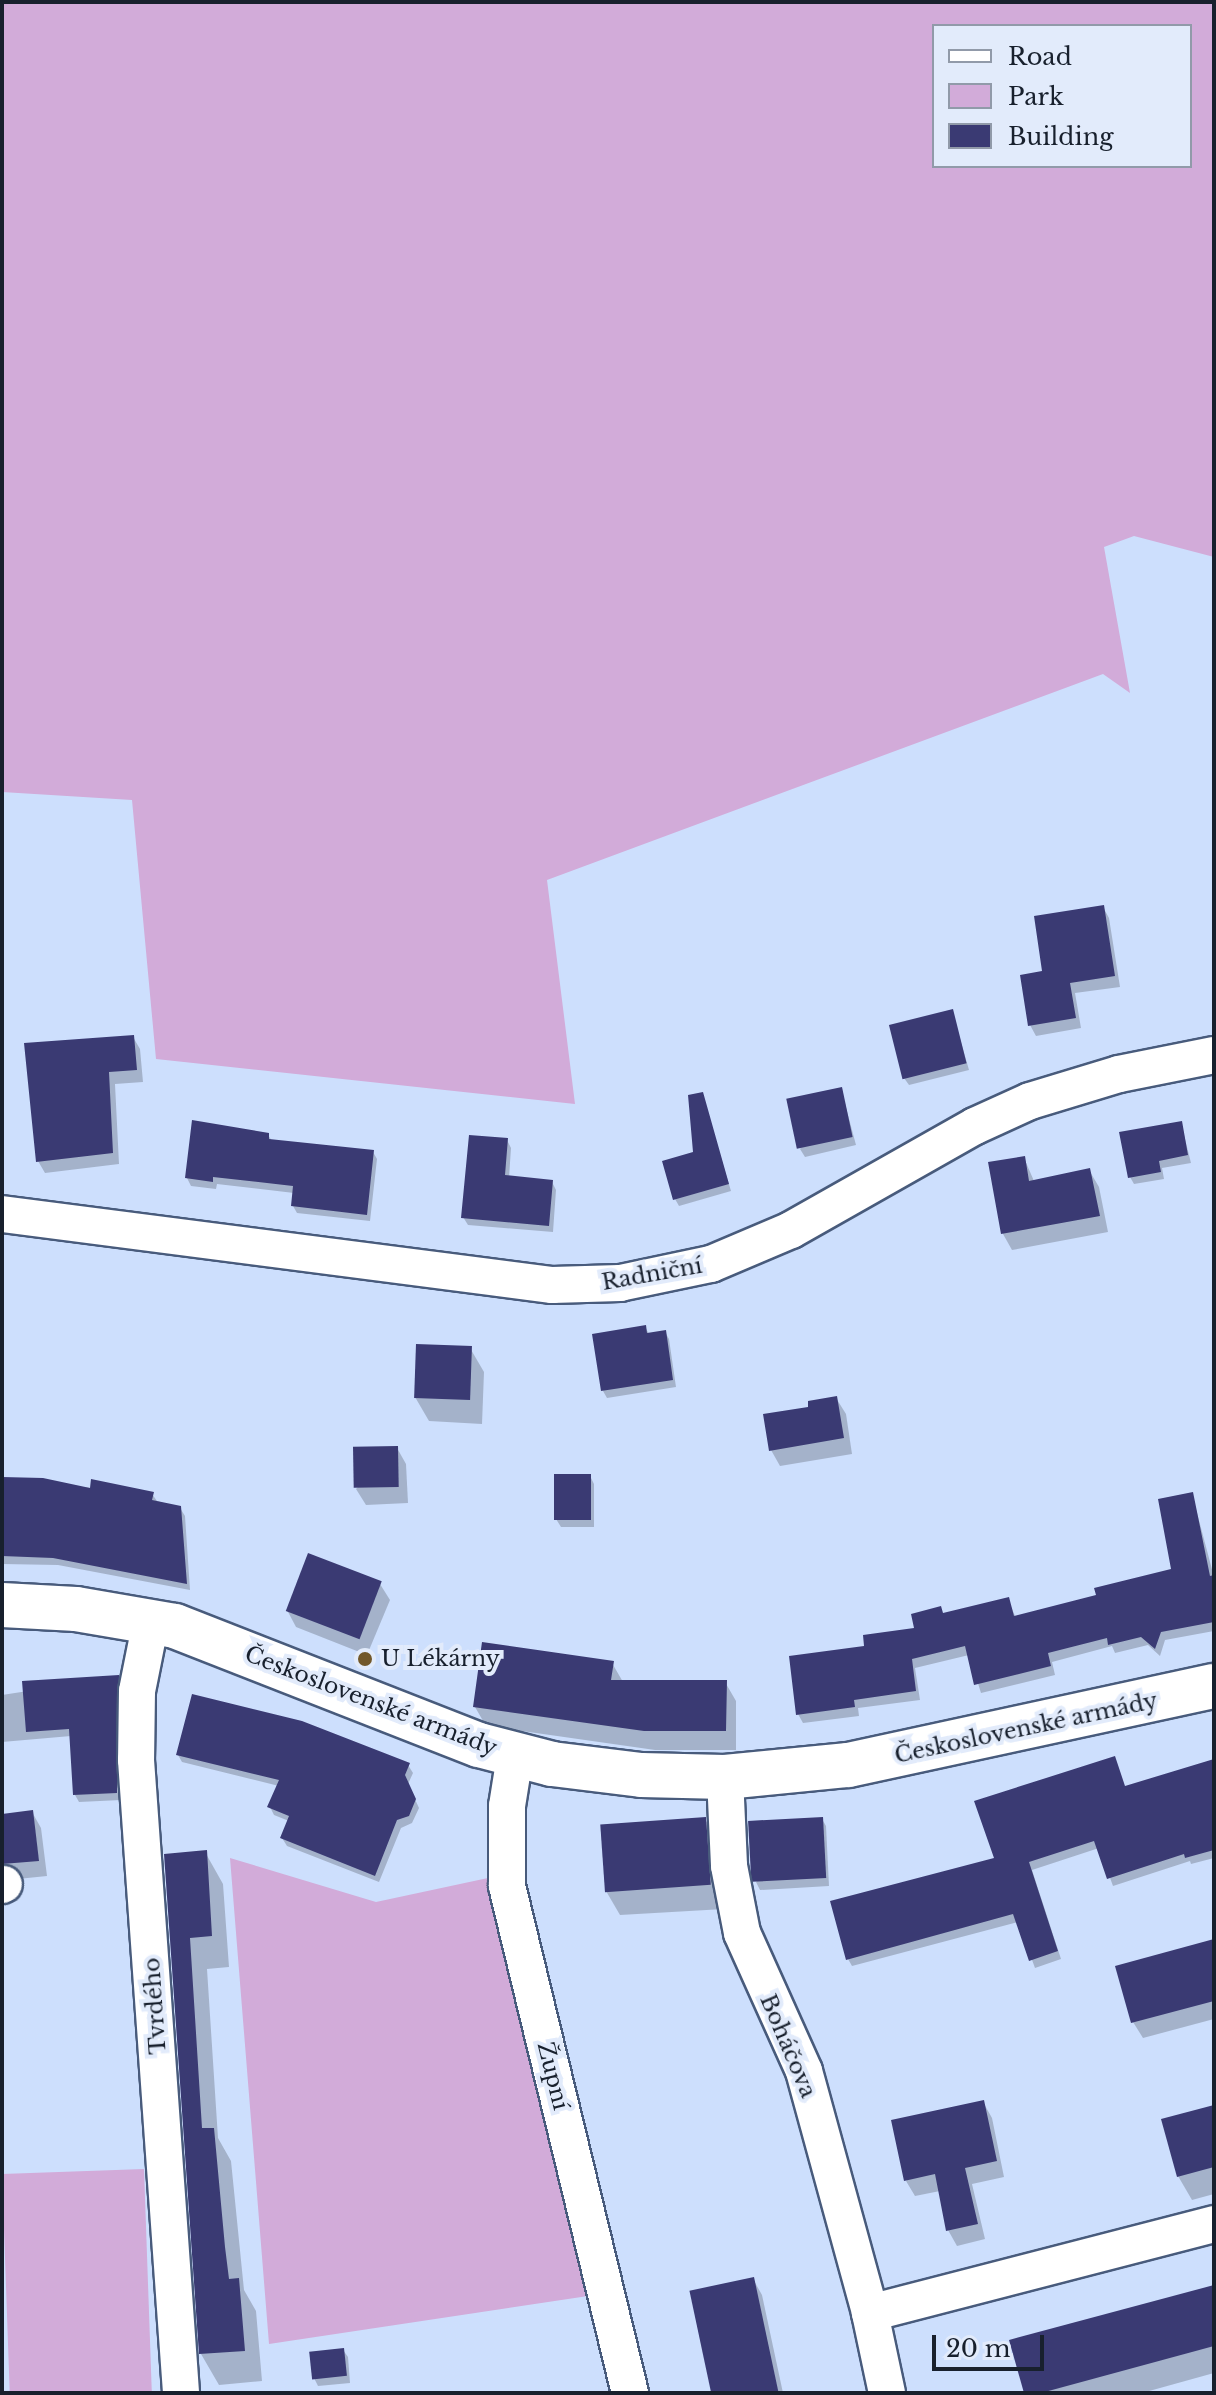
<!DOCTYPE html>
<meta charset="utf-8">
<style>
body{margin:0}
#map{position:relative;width:1216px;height:2395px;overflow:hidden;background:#cddffd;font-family:"Libre Baskerville",serif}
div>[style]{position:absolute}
.green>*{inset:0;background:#d2abd9;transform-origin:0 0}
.shadow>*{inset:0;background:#0003}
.building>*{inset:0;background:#3a3a73;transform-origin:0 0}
.roads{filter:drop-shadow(2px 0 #485b7c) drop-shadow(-2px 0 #485b7c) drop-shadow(0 2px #485b7c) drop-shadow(0 -2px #485b7c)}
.street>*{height:36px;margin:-18px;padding:0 18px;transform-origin:18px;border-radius:18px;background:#fff}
.secondary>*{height:44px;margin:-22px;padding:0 22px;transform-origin:22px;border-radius:22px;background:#fff}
.dots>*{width:22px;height:22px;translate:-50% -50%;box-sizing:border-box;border:4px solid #e2ebfb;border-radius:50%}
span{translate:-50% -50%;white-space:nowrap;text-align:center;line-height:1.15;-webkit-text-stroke:8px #e2ebfb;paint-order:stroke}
.street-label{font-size:22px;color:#18202d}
.poi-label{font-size:22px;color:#18202d}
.left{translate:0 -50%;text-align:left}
.frame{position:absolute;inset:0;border:4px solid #18202d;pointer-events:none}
.legend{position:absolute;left:932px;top:24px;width:260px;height:144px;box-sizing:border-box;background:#e2ebfb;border:2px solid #919aa9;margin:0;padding:10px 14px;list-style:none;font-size:24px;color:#18202d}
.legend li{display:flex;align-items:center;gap:16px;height:40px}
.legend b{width:40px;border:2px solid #919aa9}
.scale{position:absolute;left:932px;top:2335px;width:112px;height:36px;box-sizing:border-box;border:4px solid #18202d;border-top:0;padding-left:10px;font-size:24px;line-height:28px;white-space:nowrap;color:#18202d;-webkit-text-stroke:6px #e2ebfb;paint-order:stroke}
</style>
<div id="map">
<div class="green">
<div style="clip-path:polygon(evenodd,2px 2px,1214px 2px,1214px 557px,1134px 536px,1104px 547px,1130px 693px,1103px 674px,547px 880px,575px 1104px,156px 1059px,132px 800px,2px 792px,2px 2px,934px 26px,1190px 26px,1190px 166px,934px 166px,934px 26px)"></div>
<div style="clip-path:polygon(230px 1858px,376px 1902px,488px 1878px,588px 2296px,269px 2344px)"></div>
<div style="left:144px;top:2169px;width:224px;height:142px;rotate:88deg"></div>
</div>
<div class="shadow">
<div style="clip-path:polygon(1103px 907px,1109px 918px,1120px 987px,1075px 993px,1081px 1028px,1036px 1036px,1030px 1025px,1045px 973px)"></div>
<div style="clip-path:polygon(952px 1011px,969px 1070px,909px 1085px,904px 1078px)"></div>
<div style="clip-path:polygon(133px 1037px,140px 1049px,143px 1082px,115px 1084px,119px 1164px,45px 1173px,38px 1161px)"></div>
<div style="clip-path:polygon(841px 1089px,856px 1145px,805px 1157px,800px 1149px)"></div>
<div style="clip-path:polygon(702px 1094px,731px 1191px,679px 1206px,675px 1199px,695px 1154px)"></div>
<div style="clip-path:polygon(1181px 1123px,1191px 1163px,1162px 1168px,1164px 1179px,1134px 1184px,1130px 1177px)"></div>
<div style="clip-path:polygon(268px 1135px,272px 1141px,373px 1152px,377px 1159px,370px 1221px,297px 1213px,293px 1206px,294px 1193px,217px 1184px,216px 1189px,191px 1186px,187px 1178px)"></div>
<div style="clip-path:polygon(507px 1140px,511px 1148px,509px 1178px,552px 1182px,556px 1190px,553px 1232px,468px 1225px,463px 1217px)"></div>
<div style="clip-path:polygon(1024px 1158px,1034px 1181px,1089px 1170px,1099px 1187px,1108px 1232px,1012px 1250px,1003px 1234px,990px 1164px)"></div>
<div style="clip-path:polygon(645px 1327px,649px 1334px,665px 1332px,669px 1339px,676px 1387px,607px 1398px,603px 1391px)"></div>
<div style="clip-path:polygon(470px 1348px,484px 1372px,482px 1424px,429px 1421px,415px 1397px)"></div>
<div style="clip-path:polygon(836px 1398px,846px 1414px,852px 1454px,780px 1466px,771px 1450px,810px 1408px)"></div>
<div style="clip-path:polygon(397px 1448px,406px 1464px,408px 1503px,366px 1505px,356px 1489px)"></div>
<div style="clip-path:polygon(590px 1476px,594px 1484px,594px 1527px,561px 1527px,556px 1519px)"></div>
<div style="clip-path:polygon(2px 1479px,152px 1494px,157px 1501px,180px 1508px,185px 1516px,190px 1590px,58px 1565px,2px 1564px)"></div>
<div style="clip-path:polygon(1192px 1494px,1214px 1577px,1214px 1631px,1165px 1640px,1160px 1656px,1148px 1645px,1115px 1653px,1112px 1646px,1052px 1662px,1055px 1675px,981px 1693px,969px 1655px,915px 1668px,920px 1700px,858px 1708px,859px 1716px,803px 1723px,798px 1714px,867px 1648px,917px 1630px,944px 1615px,1008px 1600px,1016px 1618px,1098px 1596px,1174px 1570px)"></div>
<div style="clip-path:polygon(380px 1584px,390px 1600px,367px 1655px,296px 1627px,287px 1610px)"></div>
<div style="clip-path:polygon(612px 1663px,623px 1682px,725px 1682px,736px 1701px,736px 1750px,655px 1750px,486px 1726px,475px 1707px)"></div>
<div style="clip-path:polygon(118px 1677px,122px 1684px,121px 1800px,79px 1802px,75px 1795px,71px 1736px,2px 1742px,2px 1695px)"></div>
<div style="clip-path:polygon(178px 1755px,408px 1765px,413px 1773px,408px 1784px,419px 1808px,412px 1823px,401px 1828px,379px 1882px,287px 1846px,282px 1838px,289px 1821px,274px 1815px,270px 1807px,279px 1786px,182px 1762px)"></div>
<div style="clip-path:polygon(1114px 1758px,1125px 1788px,1214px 1761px,1214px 1858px,1191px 1864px,1190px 1861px,1113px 1886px,1099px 1848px,1032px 1870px,1061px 1959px,1035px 1968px,1018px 1922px,852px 1966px,848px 1959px,996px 1859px)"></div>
<div style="clip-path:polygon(32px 1812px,41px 1828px,47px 1876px,8px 1880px,2px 1869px,2px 1816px)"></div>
<div style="clip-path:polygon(705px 1819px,719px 1843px,724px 1909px,620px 1915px,606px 1891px)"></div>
<div style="clip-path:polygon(822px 1819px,826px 1826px,829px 1886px,760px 1890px,756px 1882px)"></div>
<div style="clip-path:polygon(205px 1852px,223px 1884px,229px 1967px,207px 1969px,218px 2138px,231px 2161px,244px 2290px,256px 2311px,262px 2381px,219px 2385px,201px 2354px,166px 1855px)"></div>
<div style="clip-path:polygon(1214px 1940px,1214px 2019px,1143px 2038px,1133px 2022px,1118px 1967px)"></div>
<div style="clip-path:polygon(983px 2102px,992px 2118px,1004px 2177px,972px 2184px,985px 2239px,957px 2246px,948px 2230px,940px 2191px,915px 2196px,906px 2181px)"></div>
<div style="clip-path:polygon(1214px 2107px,1214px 2194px,1192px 2200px,1178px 2176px)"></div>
<div style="clip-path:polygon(753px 2279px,762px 2295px,783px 2393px,713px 2393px)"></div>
<div style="clip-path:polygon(1214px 2285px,1214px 2373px,1142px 2393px,1026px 2393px)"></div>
<div style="clip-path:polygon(343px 2350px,348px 2357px,350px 2383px,318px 2386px,314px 2378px)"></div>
</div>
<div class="building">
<div style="clip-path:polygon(1104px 905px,1115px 976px,1070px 983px,1076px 1018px,1028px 1026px,1020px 975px,1042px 971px,1034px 916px)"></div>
<div style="left:953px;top:1009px;width:56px;height:66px;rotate:76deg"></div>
<div style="clip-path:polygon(134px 1035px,137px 1070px,109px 1072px,113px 1153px,36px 1162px,24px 1043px)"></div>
<div style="left:842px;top:1087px;width:51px;height:57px;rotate:78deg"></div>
<div style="clip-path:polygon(703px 1092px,729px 1184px,673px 1200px,662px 1161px,693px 1152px,688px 1095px)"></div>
<div style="clip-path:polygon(192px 1120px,269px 1133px,269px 1139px,374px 1150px,367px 1215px,291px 1206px,293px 1186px,213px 1177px,213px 1182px,185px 1178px)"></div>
<div style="clip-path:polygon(1182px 1121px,1188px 1155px,1159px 1161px,1161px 1172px,1128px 1178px,1119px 1132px)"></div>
<div style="clip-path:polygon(469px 1135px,508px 1138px,505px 1175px,553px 1180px,549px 1226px,461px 1218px)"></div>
<div style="clip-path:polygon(1025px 1156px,1029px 1181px,1090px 1168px,1100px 1216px,1001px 1234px,988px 1162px)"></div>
<div style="clip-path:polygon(646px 1325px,647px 1333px,666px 1330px,673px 1380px,601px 1391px,592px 1334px)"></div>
<div style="left:416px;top:1344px;width:56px;height:54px;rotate:2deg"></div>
<div style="clip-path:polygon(837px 1396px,844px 1438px,769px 1451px,763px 1414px,808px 1407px,808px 1401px)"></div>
<div style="left:398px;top:1446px;width:41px;height:45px;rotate:89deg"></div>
<div style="left:591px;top:1474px;width:46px;height:37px;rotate:90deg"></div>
<div style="clip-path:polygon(2px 1477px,43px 1478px,90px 1488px,91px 1479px,154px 1492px,152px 1500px,181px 1506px,187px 1584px,53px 1558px,2px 1556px)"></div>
<div style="clip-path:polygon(1193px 1492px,1210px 1576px,1214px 1575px,1214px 1622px,1161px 1632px,1155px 1649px,1141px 1637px,1108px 1645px,1107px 1638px,1048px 1653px,1051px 1666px,974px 1685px,965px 1646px,912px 1659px,916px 1691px,854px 1700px,855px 1707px,796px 1715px,789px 1656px,864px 1646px,863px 1635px,914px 1628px,911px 1614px,941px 1606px,943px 1613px,1009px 1597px,1014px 1616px,1096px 1595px,1094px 1588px,1171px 1569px,1158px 1499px)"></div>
<div style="left:308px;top:1553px;width:79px;height:62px;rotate:21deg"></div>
<div style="clip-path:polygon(482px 1642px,614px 1661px,611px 1680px,727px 1680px,726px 1731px,644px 1731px,473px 1707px)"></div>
<div style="clip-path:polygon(119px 1675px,117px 1793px,73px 1795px,69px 1729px,26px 1732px,22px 1681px)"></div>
<div style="clip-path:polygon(192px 1694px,302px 1721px,410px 1763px,405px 1775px,416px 1799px,409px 1816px,397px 1820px,375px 1876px,280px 1838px,289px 1816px,267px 1807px,279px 1780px,176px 1755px)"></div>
<div style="clip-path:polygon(1115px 1756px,1125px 1786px,1214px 1759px,1214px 1850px,1185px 1858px,1184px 1854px,1107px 1879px,1094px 1841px,1029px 1862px,1058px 1951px,1029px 1961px,1013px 1914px,846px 1960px,830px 1901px,994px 1858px,974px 1801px)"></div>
<div style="clip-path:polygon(33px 1810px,39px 1861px,2px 1864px,2px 1814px)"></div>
<div style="left:706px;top:1817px;width:68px;height:106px;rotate:86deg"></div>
<div style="left:823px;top:1817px;width:61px;height:75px;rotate:87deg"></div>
<div style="clip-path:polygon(207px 1850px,212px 1936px,190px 1938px,202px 2128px,214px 2128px,225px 2247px,229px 2279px,239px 2278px,245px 2351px,199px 2354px,164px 1854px)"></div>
<div style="clip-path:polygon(1214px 1939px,1214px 2001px,1131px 2023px,1115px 1966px)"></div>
<div style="clip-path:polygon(984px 2100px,997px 2161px,965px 2168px,978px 2224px,946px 2231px,935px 2174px,904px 2181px,891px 2120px)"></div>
<div style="clip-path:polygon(1214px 2105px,1214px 2167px,1177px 2177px,1161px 2119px)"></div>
<div style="left:754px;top:2277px;width:119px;height:66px;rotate:78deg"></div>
<div style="clip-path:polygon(1214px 2285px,1214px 2346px,1041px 2393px,1024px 2393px,1009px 2340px)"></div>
<div style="left:344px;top:2348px;width:28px;height:35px;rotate:84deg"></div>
</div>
<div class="roads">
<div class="street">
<div style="left:2px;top:1214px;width:555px;rotate:7.36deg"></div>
<div style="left:552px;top:1285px;width:68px;rotate:-1.7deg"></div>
<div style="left:620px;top:1283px;width:93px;rotate:-11.8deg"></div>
<div style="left:711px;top:1264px;width:87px;rotate:-23deg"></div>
<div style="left:791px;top:1230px;width:211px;rotate:-29.5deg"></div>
<div style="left:975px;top:1126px;width:60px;rotate:-24.4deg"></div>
<div style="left:1030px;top:1101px;width:93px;rotate:-16.9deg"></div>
<div style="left:1119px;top:1074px;width:97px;rotate:-11.3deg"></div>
<div style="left:151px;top:1621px;width:71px;rotate:101.3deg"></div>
<div style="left:137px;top:1691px;width:69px;rotate:90.8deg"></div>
<div style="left:136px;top:1760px;width:635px;rotate:85.93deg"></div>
<div style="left:515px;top:1756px;width:51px;rotate:99.1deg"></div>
<div style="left:507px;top:1806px;width:80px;rotate:90deg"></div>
<div style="left:507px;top:1886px;width:522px;rotate:76.36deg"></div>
<div style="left:725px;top:1777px;width:89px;rotate:87.4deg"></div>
<div style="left:729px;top:1866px;width:68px;rotate:79deg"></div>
<div style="left:742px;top:1933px;width:151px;rotate:65.8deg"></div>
<div style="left:804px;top:2071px;width:251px;rotate:74.7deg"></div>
<div style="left:870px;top:2313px;width:82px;rotate:78deg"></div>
<div style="left:2px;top:1885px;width:2px;rotate:-27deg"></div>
<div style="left:870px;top:2313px;width:355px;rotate:-14.5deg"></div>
</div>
<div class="secondary">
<div style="left:2px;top:1605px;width:74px;rotate:3.1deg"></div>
<div style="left:76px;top:1609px;width:100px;rotate:9.7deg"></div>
<div style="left:175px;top:1626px;width:326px;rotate:21.4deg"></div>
<div style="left:479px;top:1745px;width:75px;rotate:14.6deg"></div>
<div style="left:552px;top:1764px;width:90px;rotate:7deg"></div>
<div style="left:641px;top:1775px;width:84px;rotate:1.4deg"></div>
<div style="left:725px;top:1777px;width:124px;rotate:-5.6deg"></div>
<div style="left:848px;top:1765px;width:374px;rotate:-12.2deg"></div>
</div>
</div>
<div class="dots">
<div style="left:365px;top:1659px;background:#72582a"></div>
</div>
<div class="street-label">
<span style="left:652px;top:1274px;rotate:-10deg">Radniční</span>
<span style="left:371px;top:1701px;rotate:21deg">Československé armády</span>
<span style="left:1026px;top:1728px;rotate:-12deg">Československé armády</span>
<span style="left:155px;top:2006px;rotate:-94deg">Tvrdého</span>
<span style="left:788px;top:2046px;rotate:67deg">Boháčova</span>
<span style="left:553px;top:2076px;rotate:76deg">Župní</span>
</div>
<div class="poi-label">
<span class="left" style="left:381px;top:1659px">U Lékárny</span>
</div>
<div class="frame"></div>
<ul class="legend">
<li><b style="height:10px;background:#fff"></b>Road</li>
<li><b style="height:22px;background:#d2abd9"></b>Park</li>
<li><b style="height:22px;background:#3a3a73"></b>Building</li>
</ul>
<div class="scale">20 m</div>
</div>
